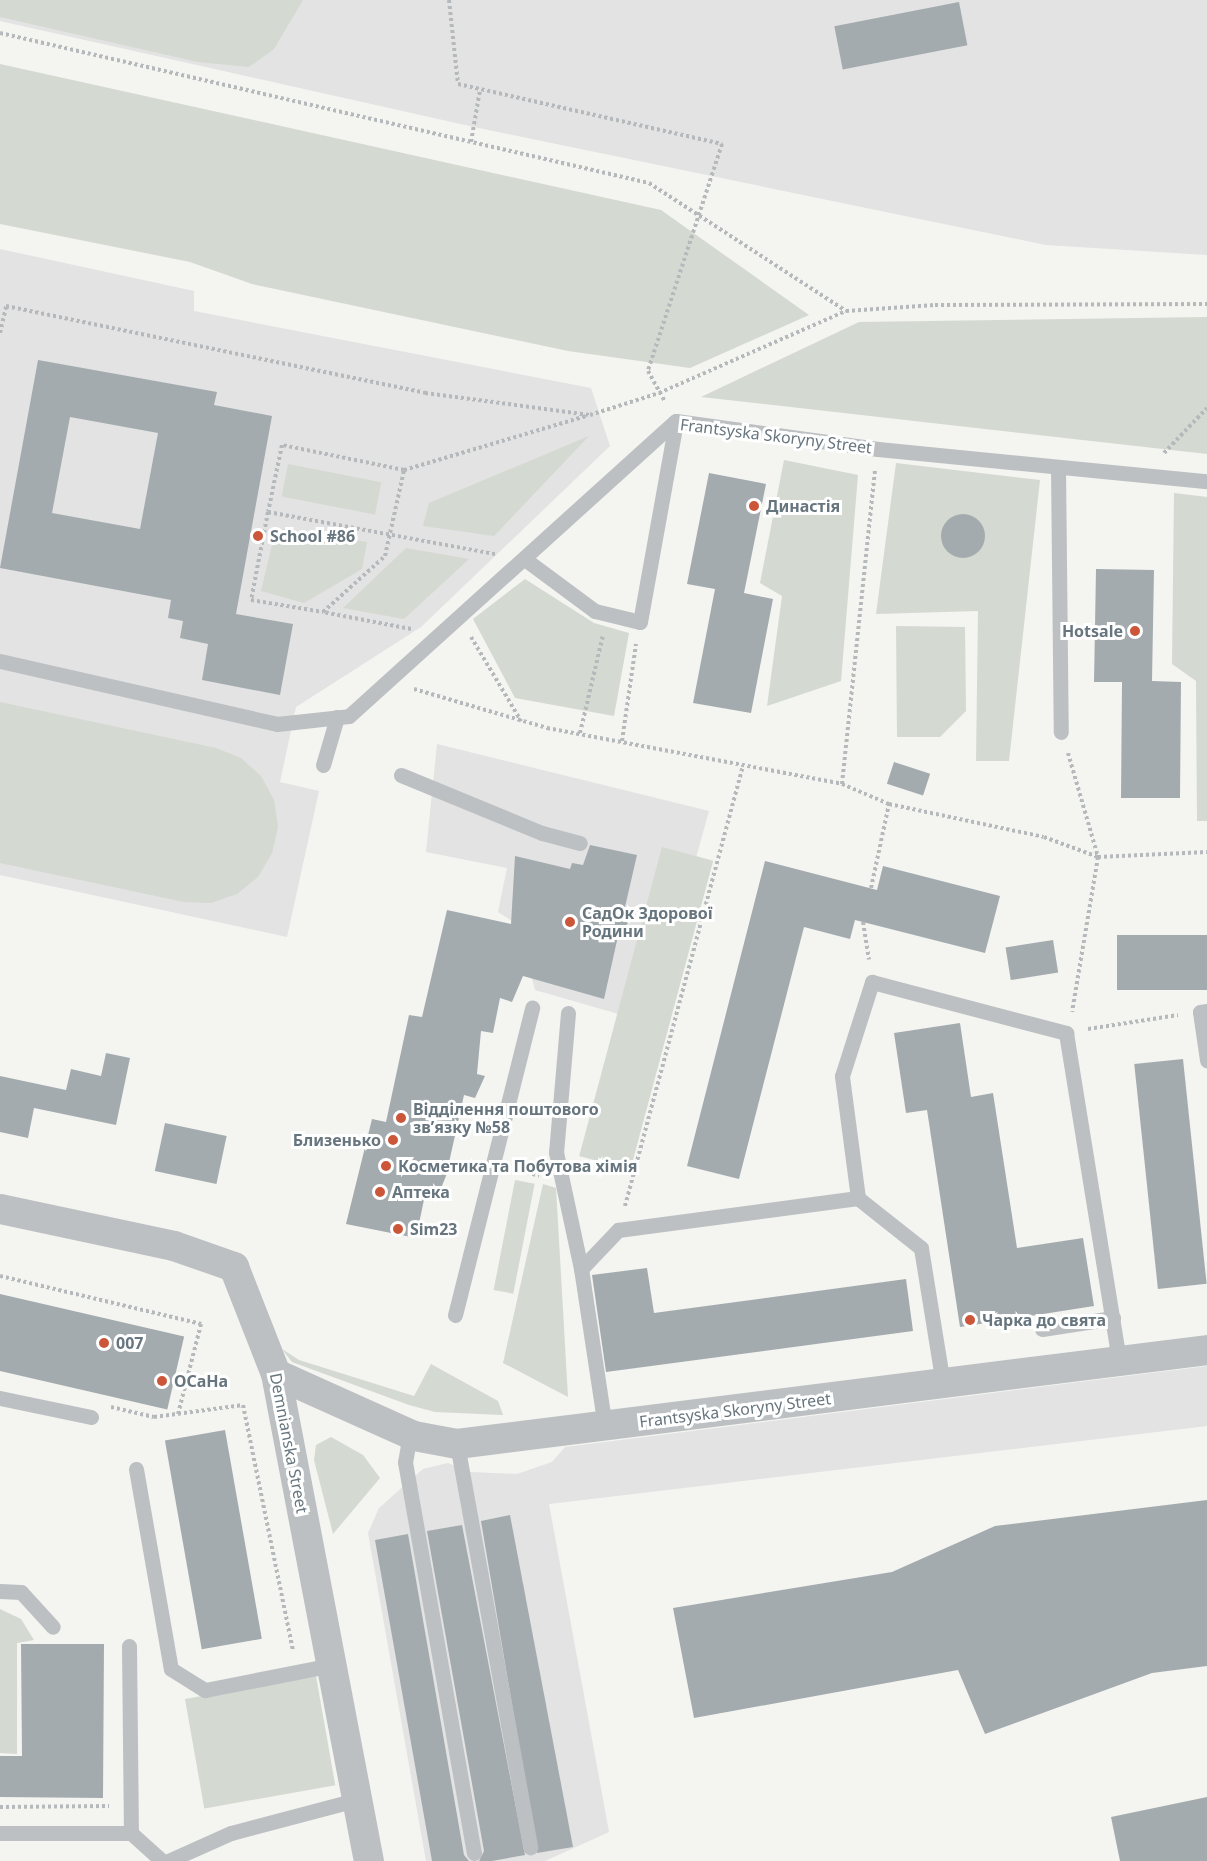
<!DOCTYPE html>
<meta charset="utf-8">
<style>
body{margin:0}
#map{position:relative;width:1207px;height:1861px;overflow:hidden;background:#f4f4f1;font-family:"Noto Sans",sans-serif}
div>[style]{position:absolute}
.built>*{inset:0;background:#e2e3e2}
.green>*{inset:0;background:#d4d9d1;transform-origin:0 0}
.building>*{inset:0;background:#a4abaf;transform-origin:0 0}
.round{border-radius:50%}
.path>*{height:4px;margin-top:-2px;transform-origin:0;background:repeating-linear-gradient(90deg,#b6b9bb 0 3px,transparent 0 6px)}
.service>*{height:15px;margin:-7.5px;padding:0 7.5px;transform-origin:7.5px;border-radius:7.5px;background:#bcc0c2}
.minor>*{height:30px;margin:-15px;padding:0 15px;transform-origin:15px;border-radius:15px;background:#bcc0c2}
.dots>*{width:16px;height:16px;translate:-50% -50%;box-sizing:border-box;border:3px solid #fff;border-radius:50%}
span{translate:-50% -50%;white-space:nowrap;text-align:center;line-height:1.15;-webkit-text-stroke:6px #fff;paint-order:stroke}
.street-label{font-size:16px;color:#67757e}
.poi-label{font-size:16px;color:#67757e;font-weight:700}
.left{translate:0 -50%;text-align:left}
.right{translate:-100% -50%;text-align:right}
</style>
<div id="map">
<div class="built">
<div style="clip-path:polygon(0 0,1207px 0,1207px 255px,1046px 245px,474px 127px,0 21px)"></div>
<div style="clip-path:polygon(0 249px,194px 291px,194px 311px,591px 388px,610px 446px,421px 627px,296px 707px,280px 782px,319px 791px,287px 937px,0 875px)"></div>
<div style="clip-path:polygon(437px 744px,709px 811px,650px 1023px,535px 990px,518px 925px,498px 912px,507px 868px,426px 852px)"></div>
<div style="clip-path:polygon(1207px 1366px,1207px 1426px,549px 1504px,609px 1832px,545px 1861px,426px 1861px,368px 1533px,379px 1508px,423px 1469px,448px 1463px,470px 1472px,517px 1474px,552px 1462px,565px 1447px)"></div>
</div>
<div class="green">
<div style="clip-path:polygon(0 0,303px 0,274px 49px,249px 67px,198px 62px,0 17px)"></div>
<div style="clip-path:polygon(0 64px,661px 210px,809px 315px,690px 368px,568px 351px,252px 284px,190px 262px,0 224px)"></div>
<div style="clip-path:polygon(1207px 317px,1207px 454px,701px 397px,859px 322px)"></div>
<div style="clip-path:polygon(589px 436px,494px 536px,423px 526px,429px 503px)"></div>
<div style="clip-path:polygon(784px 460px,858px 475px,841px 681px,767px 706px,782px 596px,760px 583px)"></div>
<div style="clip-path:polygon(896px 463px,1040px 480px,1009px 761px,976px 761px,978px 611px,876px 614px)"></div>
<div style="left:288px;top:464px;width:95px;height:33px;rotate:11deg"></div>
<div style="clip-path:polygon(1174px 493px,1207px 497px,1207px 821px,1197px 821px,1196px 681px,1172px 664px)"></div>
<div style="clip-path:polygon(276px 528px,367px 542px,362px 569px,304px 603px,261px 591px)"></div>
<div style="clip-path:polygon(406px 548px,469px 559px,404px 619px,343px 608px)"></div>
<div style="clip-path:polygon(525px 579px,594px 623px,629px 633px,614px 716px,515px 698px,473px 619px)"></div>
<div style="clip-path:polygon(896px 626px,965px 627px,966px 711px,940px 737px,897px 737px)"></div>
<div style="clip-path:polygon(0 702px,216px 748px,241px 758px,261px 776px,274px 800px,278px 827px,272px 853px,258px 877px,237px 894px,211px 903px,184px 902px,0 863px)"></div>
<div style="left:662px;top:847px;width:53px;height:320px;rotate:15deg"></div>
<div style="left:515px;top:1180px;width:20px;height:112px;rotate:11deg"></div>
<div style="clip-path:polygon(543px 1184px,556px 1188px,568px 1397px,503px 1363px)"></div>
<div style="clip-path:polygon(282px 1349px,299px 1360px,414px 1396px,431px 1364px,498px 1401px,503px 1415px,435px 1412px,409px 1405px,292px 1362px)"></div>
<div style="clip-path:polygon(331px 1437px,363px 1455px,380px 1478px,333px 1534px,314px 1460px,316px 1445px)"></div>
<div style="clip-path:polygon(0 1609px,21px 1619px,34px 1640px,17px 1643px,17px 1754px,0 1753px)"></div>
<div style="left:316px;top:1676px;width:111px;height:133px;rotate:80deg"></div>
</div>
<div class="building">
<div style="left:959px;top:2px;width:44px;height:127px;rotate:79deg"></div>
<div style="clip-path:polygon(evenodd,38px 360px,217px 392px,214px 405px,272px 416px,236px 614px,293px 624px,280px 695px,202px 680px,208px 644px,180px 638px,183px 621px,168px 618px,171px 600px,0 568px,38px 360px,70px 417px,158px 433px,140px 529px,52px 513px,70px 417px)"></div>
<div style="clip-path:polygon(709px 473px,766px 484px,744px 593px,773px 599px,751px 713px,693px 703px,715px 589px,687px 584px)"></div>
<div class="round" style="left:941px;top:514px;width:44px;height:44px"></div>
<div style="clip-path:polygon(1096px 569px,1154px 570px,1152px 681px,1181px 682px,1180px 798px,1121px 798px,1122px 682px,1094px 682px)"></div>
<div style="left:894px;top:762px;width:38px;height:23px;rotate:18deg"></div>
<div style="clip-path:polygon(590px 845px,637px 855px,622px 920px,628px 923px,618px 936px,604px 999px,523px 976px,512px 1002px,500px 998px,493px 1033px,481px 1031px,477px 1074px,485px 1076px,475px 1098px,464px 1095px,446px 1176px,439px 1193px,426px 1190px,416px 1238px,346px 1224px,372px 1119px,386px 1122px,409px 1015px,422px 1017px,447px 910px,511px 924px,515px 856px,570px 869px,572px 863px,583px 865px)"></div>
<div style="clip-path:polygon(765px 861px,877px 890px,883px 866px,1000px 896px,985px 953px,855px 920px,850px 939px,804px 927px,739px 1179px,687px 1166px)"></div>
<div style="left:1207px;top:935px;width:55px;height:90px;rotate:90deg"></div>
<div style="left:1053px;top:940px;width:33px;height:48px;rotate:81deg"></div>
<div style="clip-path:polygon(960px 1023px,971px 1097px,993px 1093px,1017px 1248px,1083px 1238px,1094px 1306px,960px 1327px,927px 1110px,906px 1113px,894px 1033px)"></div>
<div style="clip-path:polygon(106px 1053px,130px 1058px,116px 1125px,34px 1108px,28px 1138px,0 1132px,0 1076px,66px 1090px,71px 1069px,101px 1076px)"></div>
<div style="left:1183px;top:1059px;width:226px;height:49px;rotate:84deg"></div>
<div style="left:165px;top:1123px;width:63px;height:49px;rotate:12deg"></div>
<div style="clip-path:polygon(647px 1268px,654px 1313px,906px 1279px,913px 1331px,606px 1372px,592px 1275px)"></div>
<div style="left:0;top:1294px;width:189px;height:75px;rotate:13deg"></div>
<div style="left:225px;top:1430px;width:212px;height:61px;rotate:80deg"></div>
<div style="clip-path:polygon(1207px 1500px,1207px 1666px,1152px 1673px,985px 1734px,958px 1670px,694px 1718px,673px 1608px,892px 1572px,995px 1526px)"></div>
<div style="clip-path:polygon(510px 1515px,573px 1847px,537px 1853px,481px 1521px)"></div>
<div style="clip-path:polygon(462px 1525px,525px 1855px,492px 1861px,479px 1861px,484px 1851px,427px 1531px)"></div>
<div style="clip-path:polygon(408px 1534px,464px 1855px,469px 1861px,432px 1861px,375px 1540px)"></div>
<div style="clip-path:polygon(21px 1644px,104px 1644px,103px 1798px,0 1797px,0 1756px,22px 1756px)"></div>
<div style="clip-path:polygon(1207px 1797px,1207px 1861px,1120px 1861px,1111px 1817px)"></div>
</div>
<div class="path">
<div style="left:449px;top:0;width:84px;rotate:83.9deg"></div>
<div style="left:458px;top:84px;width:271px;rotate:12.8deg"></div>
<div style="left:722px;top:144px;width:239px;rotate:108.1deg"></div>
<div style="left:648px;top:371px;width:35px;rotate:61deg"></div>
<div style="left:0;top:33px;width:666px;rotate:13.01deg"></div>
<div style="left:649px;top:183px;width:235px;rotate:33deg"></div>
<div style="left:471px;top:142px;width:53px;rotate:-80.2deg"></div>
<div style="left:0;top:333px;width:28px;rotate:-77deg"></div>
<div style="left:6px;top:306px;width:428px;rotate:11.7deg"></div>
<div style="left:425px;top:393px;width:166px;rotate:7.6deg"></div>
<div style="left:590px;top:415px;width:72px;rotate:-17.7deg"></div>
<div style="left:659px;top:393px;width:204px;rotate:-23.7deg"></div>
<div style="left:846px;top:311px;width:89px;rotate:-3.9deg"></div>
<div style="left:935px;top:305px;width:272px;rotate:-0.2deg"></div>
<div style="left:1164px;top:453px;width:62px;rotate:-46.3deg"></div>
<div style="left:404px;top:470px;width:125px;rotate:-168.4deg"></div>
<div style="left:282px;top:445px;width:68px;rotate:101.8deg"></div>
<div style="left:268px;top:512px;width:231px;rotate:10.5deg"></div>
<div style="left:268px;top:512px;width:90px;rotate:100.9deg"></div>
<div style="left:251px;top:600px;width:73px;rotate:9.5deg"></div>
<div style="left:411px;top:629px;width:90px;rotate:-169.1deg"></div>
<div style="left:323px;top:612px;width:84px;rotate:-42.1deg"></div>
<div style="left:385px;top:556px;width:88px;rotate:-77.5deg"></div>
<div style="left:404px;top:470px;width:190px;rotate:-16.5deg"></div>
<div style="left:471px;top:637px;width:98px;rotate:59.2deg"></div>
<div style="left:414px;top:689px;width:139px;rotate:16.3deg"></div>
<div style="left:547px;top:728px;width:300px;rotate:10.7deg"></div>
<div style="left:842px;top:784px;width:51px;rotate:23.1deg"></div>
<div style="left:889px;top:804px;width:158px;rotate:12deg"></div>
<div style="left:1044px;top:837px;width:58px;rotate:20.3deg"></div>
<div style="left:1098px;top:857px;width:109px;rotate:-2.6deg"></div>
<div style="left:580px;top:733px;width:101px;rotate:-76.8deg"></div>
<div style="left:622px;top:741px;width:98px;rotate:-81.8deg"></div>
<div style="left:1068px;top:753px;width:108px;rotate:73.9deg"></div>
<div style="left:1098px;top:857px;width:157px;rotate:99.5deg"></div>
<div style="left:842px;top:784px;width:315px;rotate:-84deg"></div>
<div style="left:871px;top:888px;width:86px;rotate:-77.9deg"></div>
<div style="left:863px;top:922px;width:38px;rotate:81deg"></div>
<div style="left:1088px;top:1029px;width:91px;rotate:-8.8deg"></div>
<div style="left:515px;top:1169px;width:25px;rotate:16deg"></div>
<div style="left:625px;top:1206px;width:456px;rotate:-75deg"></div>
<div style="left:0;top:1276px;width:207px;rotate:13.4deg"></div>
<div style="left:201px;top:1324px;width:93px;rotate:104.3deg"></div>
<div style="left:111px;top:1407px;width:44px;rotate:13.1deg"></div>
<div style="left:154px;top:1417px;width:90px;rotate:-7.7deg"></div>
<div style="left:243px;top:1405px;width:251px;rotate:78.5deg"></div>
<div style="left:0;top:1807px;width:109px;rotate:-0.5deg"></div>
</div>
<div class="service">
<div style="left:1058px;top:467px;width:265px;rotate:89.4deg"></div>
<div style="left:526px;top:560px;width:86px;rotate:36.5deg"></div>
<div style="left:595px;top:611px;width:46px;rotate:13.7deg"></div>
<div style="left:640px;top:622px;width:204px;rotate:-79.8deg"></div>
<div style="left:0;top:661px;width:284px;rotate:12.8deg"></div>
<div style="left:277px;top:724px;width:72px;rotate:-6.3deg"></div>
<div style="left:349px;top:716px;width:440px;rotate:-42.1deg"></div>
<div style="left:676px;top:421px;width:204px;rotate:7.9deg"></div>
<div style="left:878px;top:449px;width:331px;rotate:5.6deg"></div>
<div style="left:323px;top:765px;width:50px;rotate:-73.7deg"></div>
<div style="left:401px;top:775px;width:152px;rotate:22.4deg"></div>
<div style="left:542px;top:833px;width:39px;rotate:15deg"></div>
<div style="left:1207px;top:1011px;width:7px;rotate:172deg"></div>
<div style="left:1200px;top:1012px;width:49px;rotate:81.7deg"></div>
<div style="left:568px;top:1013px;width:140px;rotate:94.9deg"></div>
<div style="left:556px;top:1152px;width:120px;rotate:77.9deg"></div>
<div style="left:455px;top:1315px;width:317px;rotate:-75.9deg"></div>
<div style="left:1042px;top:1329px;width:72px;rotate:-8.8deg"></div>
<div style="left:943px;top:1384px;width:138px;rotate:-99.2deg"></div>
<div style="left:921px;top:1248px;width:80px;rotate:-141.6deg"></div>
<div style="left:858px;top:1198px;width:123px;rotate:-97.5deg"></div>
<div style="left:842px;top:1076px;width:99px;rotate:-72.3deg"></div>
<div style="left:872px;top:982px;width:201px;rotate:14.7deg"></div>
<div style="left:1066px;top:1033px;width:332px;rotate:80.8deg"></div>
<div style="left:0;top:1398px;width:93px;rotate:11.8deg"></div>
<div style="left:605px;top:1427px;width:160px;rotate:-98.6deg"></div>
<div style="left:581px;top:1269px;width:54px;rotate:-46.5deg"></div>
<div style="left:618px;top:1230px;width:242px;rotate:-7.6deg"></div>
<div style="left:410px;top:1434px;width:28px;rotate:100deg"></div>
<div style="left:405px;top:1462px;width:397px;rotate:80deg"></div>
<div style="left:457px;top:1444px;width:410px;rotate:79.7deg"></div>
<div style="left:136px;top:1469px;width:203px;rotate:80.1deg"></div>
<div style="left:171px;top:1669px;width:40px;rotate:32deg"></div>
<div style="left:205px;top:1690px;width:129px;rotate:-11.1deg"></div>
<div style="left:0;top:1591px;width:21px;rotate:3deg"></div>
<div style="left:21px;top:1592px;width:47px;rotate:47.6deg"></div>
<div style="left:129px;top:1646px;width:187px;rotate:89.4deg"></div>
<div style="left:0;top:1833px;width:131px"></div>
<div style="left:131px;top:1833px;width:42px;rotate:42.1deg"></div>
<div style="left:168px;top:1861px;width:69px;rotate:-24deg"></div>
<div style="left:231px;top:1833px;width:133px;rotate:-14.8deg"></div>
</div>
<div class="minor">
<div style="left:0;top:1209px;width:178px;rotate:12deg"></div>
<div style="left:174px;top:1246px;width:64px;rotate:19.3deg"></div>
<div style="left:234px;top:1267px;width:115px;rotate:68.6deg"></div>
<div style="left:276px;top:1374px;width:496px;rotate:79.2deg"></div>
<div style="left:276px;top:1374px;width:151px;rotate:24.2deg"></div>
<div style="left:414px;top:1436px;width:44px;rotate:10.5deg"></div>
<div style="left:457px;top:1444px;width:756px;rotate:-7.14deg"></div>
</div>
<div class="dots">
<div style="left:754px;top:506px;background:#cc563a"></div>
<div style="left:258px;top:536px;background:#cc563a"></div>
<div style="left:1135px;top:631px;background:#cc563a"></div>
<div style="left:570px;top:922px;background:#cc563a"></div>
<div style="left:401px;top:1118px;background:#cc563a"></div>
<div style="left:393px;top:1140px;background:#cc563a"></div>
<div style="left:386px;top:1166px;background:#cc563a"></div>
<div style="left:380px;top:1192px;background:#cc563a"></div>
<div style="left:398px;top:1229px;background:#cc563a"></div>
<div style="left:970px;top:1320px;background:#cc563a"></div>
<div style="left:104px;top:1343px;background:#cc563a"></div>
<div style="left:162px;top:1381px;background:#cc563a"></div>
</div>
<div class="street-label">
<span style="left:776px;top:436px;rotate:7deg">Frantsyska Skoryny Street</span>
<span style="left:735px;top:1410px;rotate:-7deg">Frantsyska Skoryny Street</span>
<span style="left:289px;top:1443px;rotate:79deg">Demnianska Street</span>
</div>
<div class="poi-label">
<span class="left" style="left:766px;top:506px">Династія</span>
<span class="left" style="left:270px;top:536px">School #86</span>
<span class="right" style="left:1123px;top:631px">Hotsale</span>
<span class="left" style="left:582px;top:922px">СадОк Здорової<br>Родини</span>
<span class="left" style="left:413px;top:1118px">Відділення поштового<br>зв’язку №58</span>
<span class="right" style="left:381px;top:1140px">Близенько</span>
<span class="left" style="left:398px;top:1166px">Косметика та Побутова хімія</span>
<span class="left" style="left:392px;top:1192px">Аптека</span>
<span class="left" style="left:410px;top:1229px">Sim23</span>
<span class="left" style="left:982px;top:1320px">Чарка до свята</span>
<span class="left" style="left:116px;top:1343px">007</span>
<span class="left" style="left:174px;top:1381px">ОСаНа</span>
</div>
</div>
